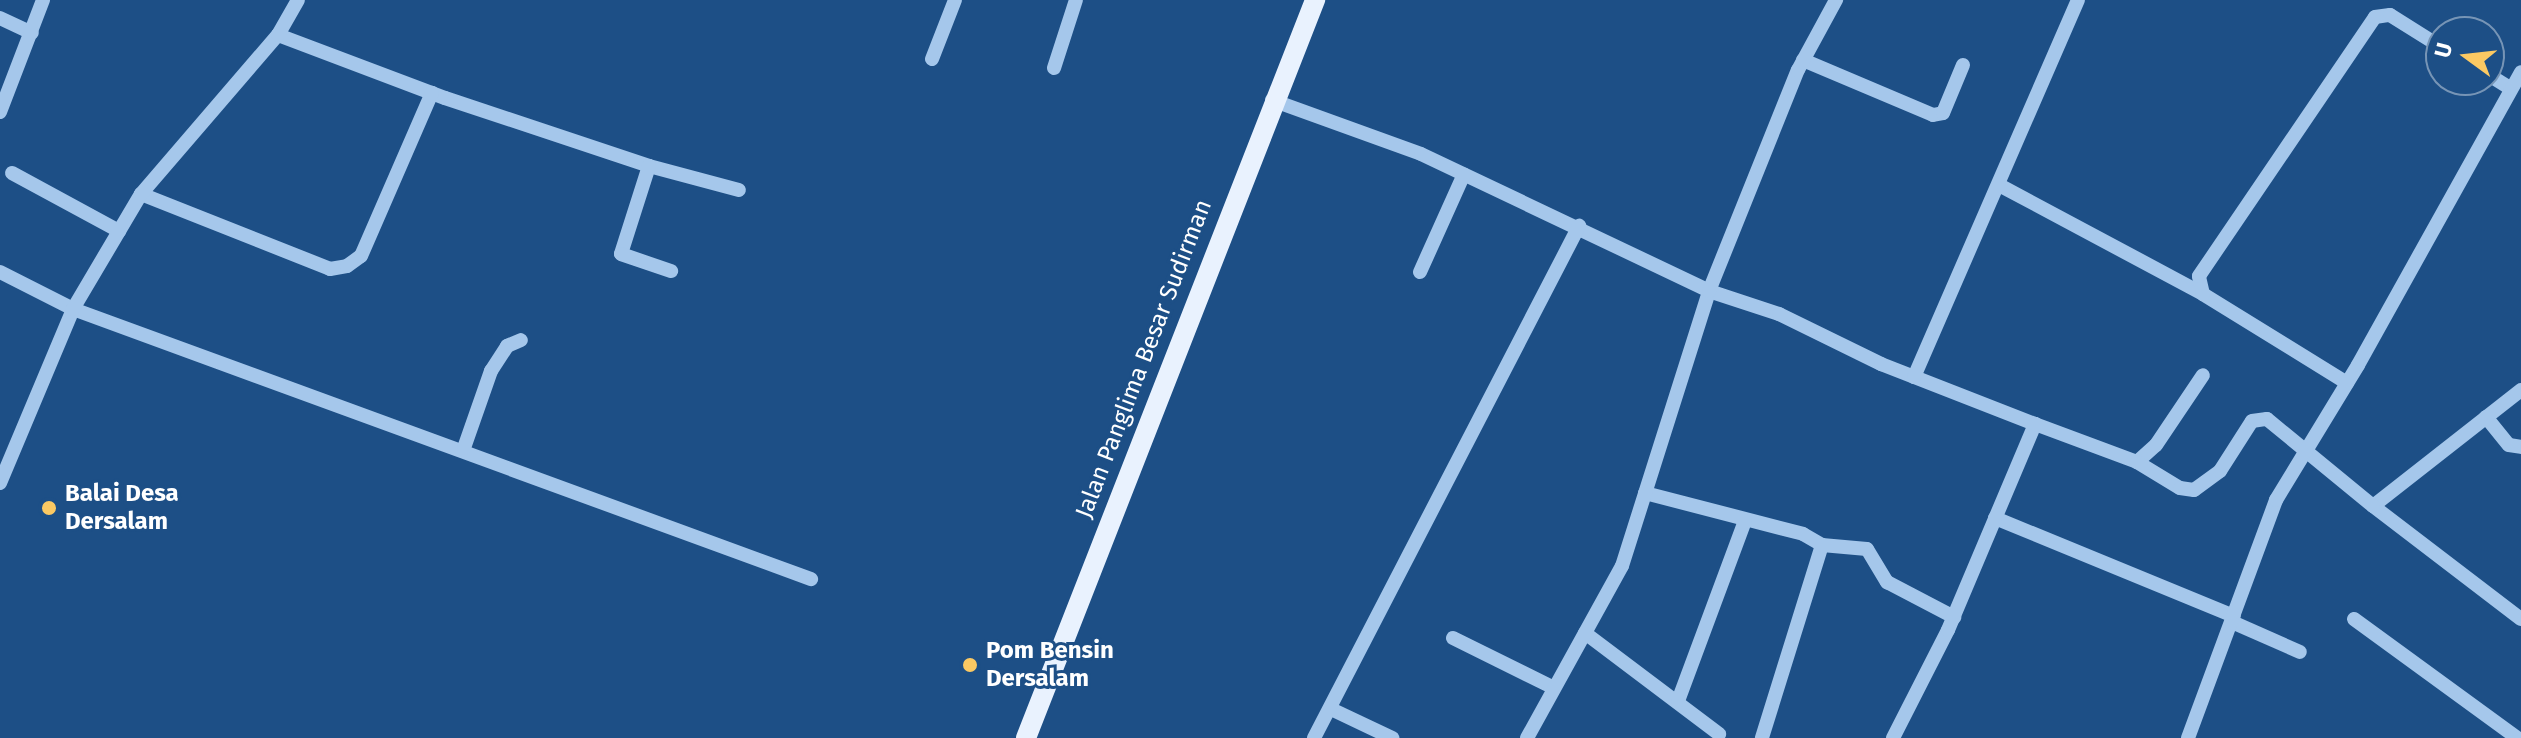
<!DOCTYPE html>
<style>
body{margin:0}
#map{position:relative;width:2521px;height:738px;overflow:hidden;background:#1d4f86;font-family:"Fira Sans",sans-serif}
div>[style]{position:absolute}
.minor>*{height:14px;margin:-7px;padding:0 7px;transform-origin:7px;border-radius:7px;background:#a5c7eb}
.major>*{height:20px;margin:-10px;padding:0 10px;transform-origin:10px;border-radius:10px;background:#e9f2fe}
.dots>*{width:22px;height:22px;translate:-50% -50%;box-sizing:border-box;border:4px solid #1d4f86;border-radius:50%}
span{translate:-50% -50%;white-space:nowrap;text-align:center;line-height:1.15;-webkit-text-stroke:6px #1d4f86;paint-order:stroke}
.street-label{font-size:24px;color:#fff}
.poi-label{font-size:24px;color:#fff;font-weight:700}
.left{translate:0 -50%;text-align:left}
.north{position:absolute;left:2425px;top:16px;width:80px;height:80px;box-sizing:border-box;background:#1d4f86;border:2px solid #7795b6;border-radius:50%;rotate:285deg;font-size:22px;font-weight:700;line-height:32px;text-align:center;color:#fff}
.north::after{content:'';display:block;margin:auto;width:28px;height:36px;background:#fbc963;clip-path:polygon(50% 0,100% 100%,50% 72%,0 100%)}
</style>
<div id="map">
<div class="minor">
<div style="left:0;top:18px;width:35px;rotate:25deg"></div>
<div style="left:278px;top:35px;width:178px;rotate:20.7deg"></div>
<div style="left:445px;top:98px;width:215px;rotate:18.4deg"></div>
<div style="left:649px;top:166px;width:93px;rotate:14.9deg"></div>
<div style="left:932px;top:59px;width:63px;rotate:-68.7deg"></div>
<div style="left:1803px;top:60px;width:141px;rotate:22.9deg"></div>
<div style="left:1933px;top:115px;width:10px;rotate:-11deg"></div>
<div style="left:1943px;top:113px;width:52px;rotate:-67.4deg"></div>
<div style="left:1054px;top:68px;width:71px;rotate:-72.1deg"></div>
<div style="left:2489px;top:75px;width:25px;rotate:32deg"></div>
<div style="left:1272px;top:100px;width:158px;rotate:19.9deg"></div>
<div style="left:1421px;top:154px;width:319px;rotate:25.4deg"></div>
<div style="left:1709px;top:291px;width:74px;rotate:18.2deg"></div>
<div style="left:1779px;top:314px;width:114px;rotate:26.1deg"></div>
<div style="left:1881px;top:364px;width:165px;rotate:21.3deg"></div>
<div style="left:0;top:112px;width:120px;rotate:-69deg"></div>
<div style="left:649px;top:166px;width:92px;rotate:107.7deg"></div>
<div style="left:621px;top:254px;width:53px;rotate:18.8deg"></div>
<div style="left:12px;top:173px;width:122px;rotate:28.5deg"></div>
<div style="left:1999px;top:185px;width:231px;rotate:28.1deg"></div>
<div style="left:141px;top:194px;width:203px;rotate:21.6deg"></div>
<div style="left:330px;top:269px;width:17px;rotate:-10deg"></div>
<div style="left:347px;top:266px;width:17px;rotate:-36deg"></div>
<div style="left:361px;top:256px;width:178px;rotate:-66.5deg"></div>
<div style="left:0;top:272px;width:82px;rotate:26.9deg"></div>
<div style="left:73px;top:309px;width:786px;rotate:20.1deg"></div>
<div style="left:1420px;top:272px;width:107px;rotate:-65.8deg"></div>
<div style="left:1914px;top:377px;width:411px;rotate:-66.5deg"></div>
<div style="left:2347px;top:383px;width:169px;rotate:-148.3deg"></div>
<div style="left:2203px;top:294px;width:18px;rotate:-103deg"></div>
<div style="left:2199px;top:276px;width:313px;rotate:-55.8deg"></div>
<div style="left:2375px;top:17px;width:15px;rotate:-8deg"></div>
<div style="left:2390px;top:15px;width:60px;rotate:32.1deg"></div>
<div style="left:2521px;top:390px;width:188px;rotate:141.9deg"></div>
<div style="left:2373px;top:506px;width:186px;rotate:37.4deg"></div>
<div style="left:2486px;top:417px;width:36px;rotate:51deg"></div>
<div style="left:2509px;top:445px;width:12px;rotate:9deg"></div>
<div style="left:464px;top:448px;width:82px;rotate:-70.7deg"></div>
<div style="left:491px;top:371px;width:30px;rotate:-57deg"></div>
<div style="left:507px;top:346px;width:15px;rotate:-23deg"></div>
<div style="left:2137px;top:462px;width:25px;rotate:-42deg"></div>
<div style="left:2156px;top:445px;width:84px;rotate:-56.1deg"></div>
<div style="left:0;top:483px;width:189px;rotate:-67.2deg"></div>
<div style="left:73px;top:309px;width:134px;rotate:-59.4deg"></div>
<div style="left:141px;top:194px;width:210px;rotate:-49.3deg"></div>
<div style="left:278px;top:35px;width:40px;rotate:-60.3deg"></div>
<div style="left:1645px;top:493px;width:163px;rotate:14.5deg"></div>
<div style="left:1803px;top:534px;width:22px;rotate:30deg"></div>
<div style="left:1822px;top:545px;width:202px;rotate:107.3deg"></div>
<div style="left:1995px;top:518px;width:258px;rotate:22.3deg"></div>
<div style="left:1822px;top:545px;width:45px;rotate:5.1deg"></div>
<div style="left:1867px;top:549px;width:39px;rotate:59deg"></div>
<div style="left:1887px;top:582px;width:76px;rotate:27.6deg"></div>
<div style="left:2354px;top:619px;width:202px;rotate:36.1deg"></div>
<div style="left:2232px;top:622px;width:74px;rotate:23.8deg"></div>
<div style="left:1585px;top:633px;width:168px;rotate:37deg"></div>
<div style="left:1453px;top:638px;width:110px;rotate:26.3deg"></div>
<div style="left:1678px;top:701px;width:192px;rotate:-69.6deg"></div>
<div style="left:1331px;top:709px;width:68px;rotate:25.4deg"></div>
<div style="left:1314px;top:738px;width:577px;rotate:-62.63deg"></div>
<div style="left:1527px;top:738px;width:196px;rotate:-61.1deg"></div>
<div style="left:1622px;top:566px;width:288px;rotate:-72.4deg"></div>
<div style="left:1709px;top:291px;width:238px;rotate:-68.1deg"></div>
<div style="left:1798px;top:70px;width:80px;rotate:-61.5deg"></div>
<div style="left:1893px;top:738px;width:121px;rotate:-63deg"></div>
<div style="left:1948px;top:630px;width:224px;rotate:-67.1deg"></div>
<div style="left:2035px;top:424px;width:109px;rotate:20.4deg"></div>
<div style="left:2137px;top:462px;width:50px;rotate:31.2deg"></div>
<div style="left:2180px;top:488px;width:14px;rotate:8deg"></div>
<div style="left:2194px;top:490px;width:32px;rotate:-36deg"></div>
<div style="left:2220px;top:471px;width:59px;rotate:-57.4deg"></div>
<div style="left:2252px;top:421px;width:15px;rotate:-8deg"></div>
<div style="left:2267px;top:419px;width:137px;rotate:39.4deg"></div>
<div style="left:2188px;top:738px;width:254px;rotate:-69.7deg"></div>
<div style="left:2276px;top:500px;width:158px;rotate:-58.7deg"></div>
<div style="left:2358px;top:365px;width:335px;rotate:-60.9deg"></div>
</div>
<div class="major">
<div style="left:1026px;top:738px;width:793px;rotate:-68.61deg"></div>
</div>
<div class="dots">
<div style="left:49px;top:508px;background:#fbc963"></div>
<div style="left:970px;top:665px;background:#fbc963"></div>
</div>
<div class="street-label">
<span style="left:1144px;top:359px;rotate:-69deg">Jalan Panglima Besar Sudirman</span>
</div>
<div class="poi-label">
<span class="left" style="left:65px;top:508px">Balai Desa<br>Dersalam</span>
<span class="left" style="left:986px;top:665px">Pom Bensin<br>Dersalam</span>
</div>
<div class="north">U</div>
</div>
